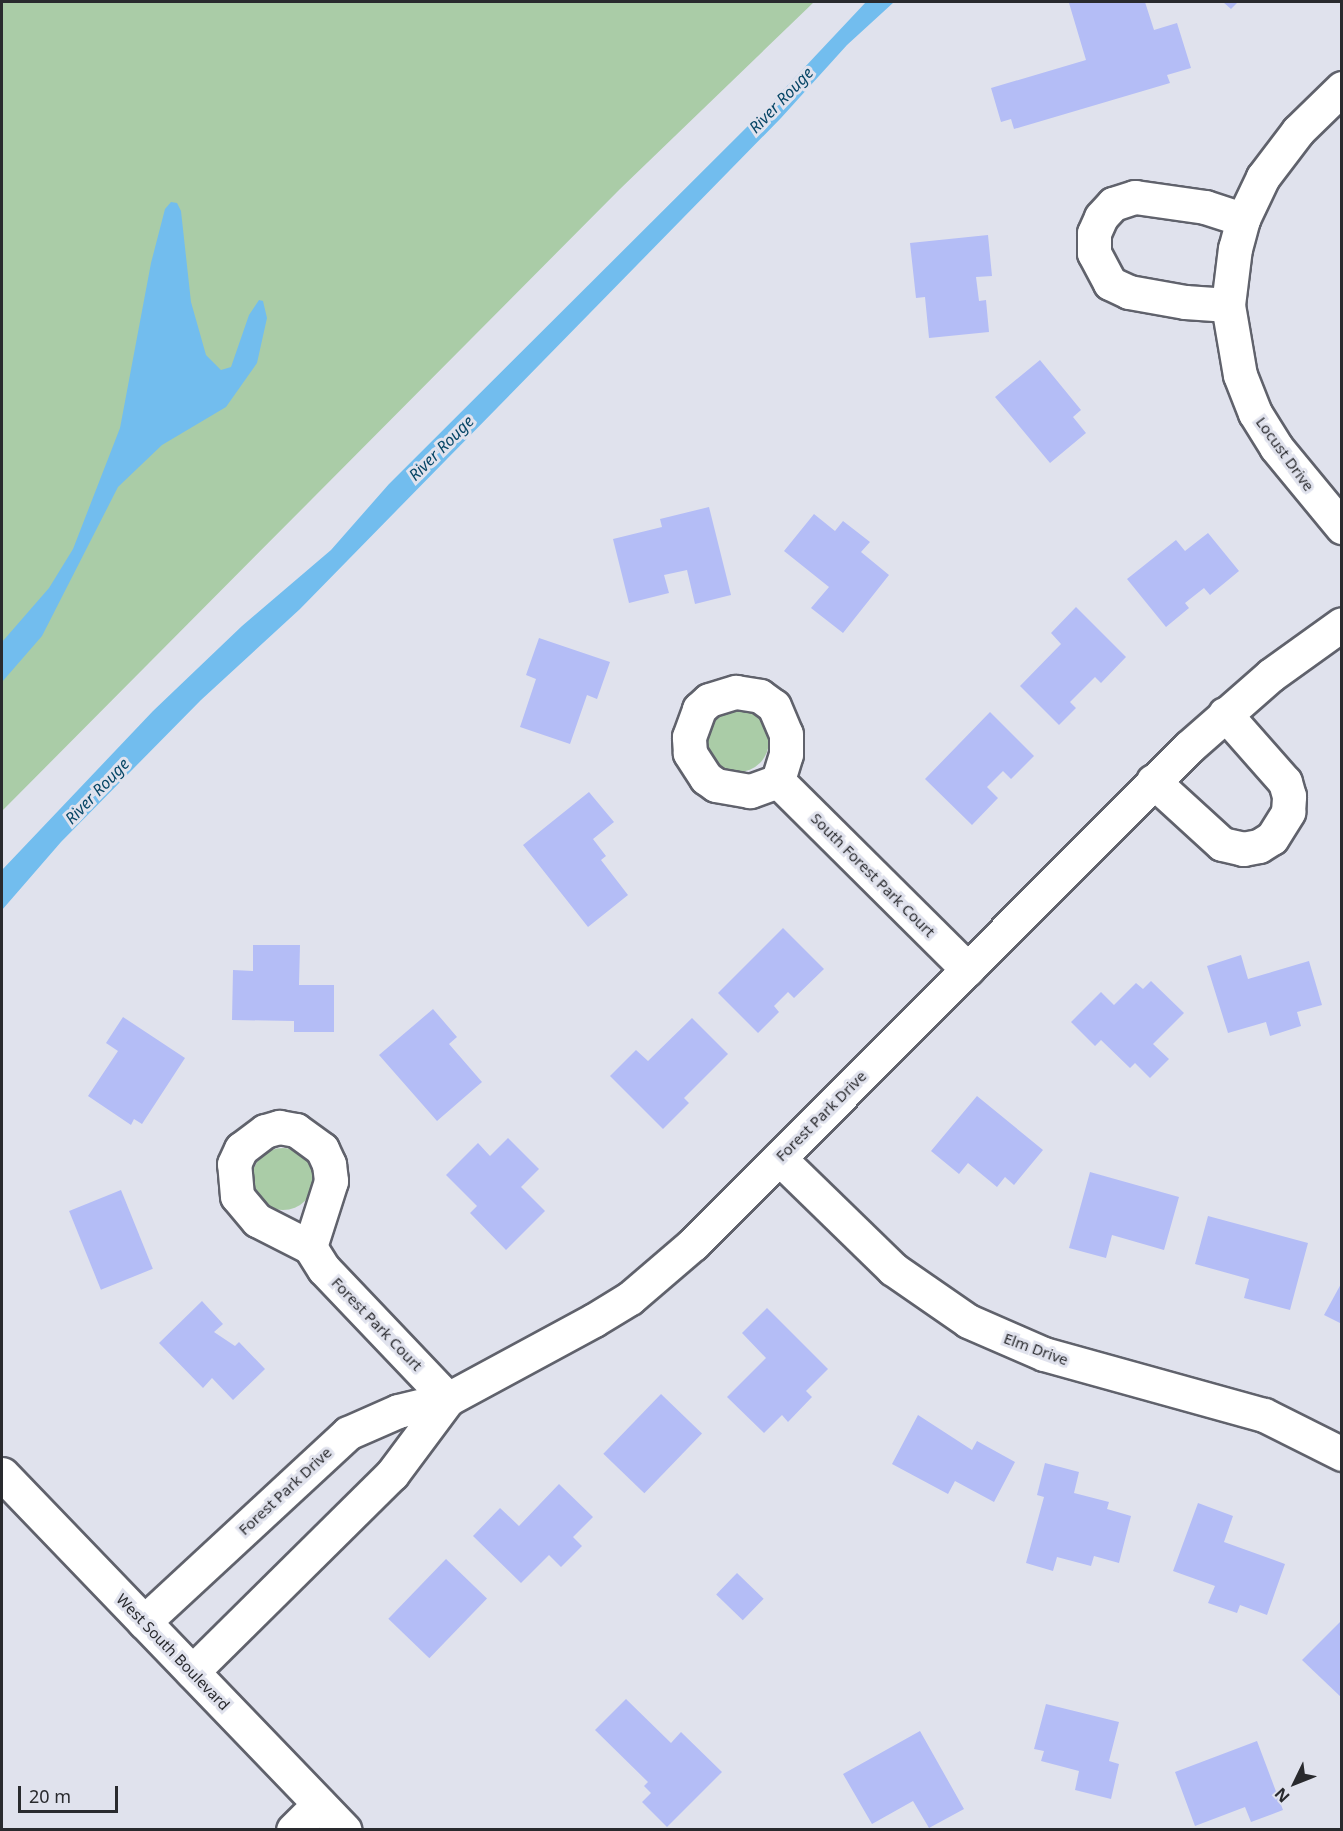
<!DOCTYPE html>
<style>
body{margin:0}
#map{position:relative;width:1343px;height:1831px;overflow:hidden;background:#e0e2ed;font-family:"Noto Sans",sans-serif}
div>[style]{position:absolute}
.green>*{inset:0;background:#aacca7}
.round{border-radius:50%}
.water>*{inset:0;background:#72bdee}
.building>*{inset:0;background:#b4bdf6;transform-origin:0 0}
.roads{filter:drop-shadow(2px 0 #60626c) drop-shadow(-2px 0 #60626c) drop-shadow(0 2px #60626c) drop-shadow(0 -2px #60626c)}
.minor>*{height:33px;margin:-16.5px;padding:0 16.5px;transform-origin:16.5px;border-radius:16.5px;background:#fff}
.secondary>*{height:33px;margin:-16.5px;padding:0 16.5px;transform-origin:16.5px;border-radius:16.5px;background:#fff}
span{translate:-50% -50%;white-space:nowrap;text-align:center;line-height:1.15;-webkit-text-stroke:6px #e0e2ed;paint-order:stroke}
.street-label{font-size:15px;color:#292a2e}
.water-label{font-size:16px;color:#074666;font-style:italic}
.frame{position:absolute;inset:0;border:3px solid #292a2e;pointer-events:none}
.north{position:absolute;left:1265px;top:1753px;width:60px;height:60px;-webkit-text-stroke:4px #e0e2ed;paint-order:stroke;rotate:227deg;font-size:16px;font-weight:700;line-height:24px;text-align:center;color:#292a2e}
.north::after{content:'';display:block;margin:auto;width:21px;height:27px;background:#292a2e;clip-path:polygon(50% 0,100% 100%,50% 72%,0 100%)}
.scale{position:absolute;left:18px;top:1786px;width:100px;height:27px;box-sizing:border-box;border:3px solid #292a2e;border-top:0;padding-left:8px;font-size:18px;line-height:21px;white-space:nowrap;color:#292a2e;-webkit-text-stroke:4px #e0e2ed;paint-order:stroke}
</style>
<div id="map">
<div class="green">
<div style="clip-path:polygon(2px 2px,814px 2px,620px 189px,2px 811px)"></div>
<div class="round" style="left:707px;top:710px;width:62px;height:62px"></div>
<div class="round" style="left:252px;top:1148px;width:62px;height:62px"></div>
</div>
<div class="water">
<div style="clip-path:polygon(866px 2px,894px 2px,847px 45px,781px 118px,300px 609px,201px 700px,61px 842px,2px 910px,2px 870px,153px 711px,242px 626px,331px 550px,389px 484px,772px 102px)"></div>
<div style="clip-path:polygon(171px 202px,177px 203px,181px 211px,191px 302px,206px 355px,221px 370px,231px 367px,249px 315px,259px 300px,263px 301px,267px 318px,257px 363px,226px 407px,162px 445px,118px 487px,42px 636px,2px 682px,2px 642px,49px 588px,73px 549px,120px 428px,151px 263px,165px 209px)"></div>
</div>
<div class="building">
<div style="clip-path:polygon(1145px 2px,1154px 30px,1177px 23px,1191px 68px,1167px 75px,1170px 83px,1014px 129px,1011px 119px,1001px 122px,991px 88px,1086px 60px,1069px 3px)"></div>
<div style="clip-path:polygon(1223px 2px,1238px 2px,1231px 9px)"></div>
<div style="clip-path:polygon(988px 235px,992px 276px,976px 277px,979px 301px,986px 300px,989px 332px,929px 338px,925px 297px,916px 298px,910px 243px)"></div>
<div style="clip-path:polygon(1040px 360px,1081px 410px,1073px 417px,1086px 433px,1050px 463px,995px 397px)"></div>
<div style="clip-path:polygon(709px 507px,731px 595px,695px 604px,687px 570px,664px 575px,669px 593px,629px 603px,613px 539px,662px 527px,660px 519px)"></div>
<div style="clip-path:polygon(814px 514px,835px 531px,843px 521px,870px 542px,861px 552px,889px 575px,843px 633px,811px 608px,829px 587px,784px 551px)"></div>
<div style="clip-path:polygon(1208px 533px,1239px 571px,1210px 595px,1204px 588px,1185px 603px,1189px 608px,1166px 627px,1127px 579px,1176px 540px,1185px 551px)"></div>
<div style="clip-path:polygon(1076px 607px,1126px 657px,1101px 683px,1095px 677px,1070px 702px,1076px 708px,1059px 725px,1020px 686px,1061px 644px,1051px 633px)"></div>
<div style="clip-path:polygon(539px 638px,610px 662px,597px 699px,587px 695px,570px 744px,520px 727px,536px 679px,526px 675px)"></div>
<div style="clip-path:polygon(990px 712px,1034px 756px,1011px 779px,1003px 771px,987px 787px,998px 798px,972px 825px,925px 779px)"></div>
<div style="clip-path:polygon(589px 792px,614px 822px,593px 839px,606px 856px,601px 860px,628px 895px,588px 927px,523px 845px)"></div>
<div style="clip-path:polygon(783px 928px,824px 969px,794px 998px,788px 992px,774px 1006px,779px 1012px,758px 1033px,718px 993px)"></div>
<div style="clip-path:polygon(253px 945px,300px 945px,299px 985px,334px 985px,334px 1032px,294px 1032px,294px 1021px,232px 1020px,233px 970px,253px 971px)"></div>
<div style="clip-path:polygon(1241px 955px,1248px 979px,1309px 961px,1322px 1005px,1297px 1012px,1301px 1026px,1270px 1036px,1266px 1022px,1228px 1033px,1207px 966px)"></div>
<div style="clip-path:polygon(1151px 981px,1184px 1013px,1153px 1044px,1169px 1059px,1150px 1078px,1135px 1063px,1130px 1068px,1101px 1040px,1095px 1046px,1071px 1022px,1101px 992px,1114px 1005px,1136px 983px,1143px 989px)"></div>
<div style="clip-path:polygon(433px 1009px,457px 1037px,449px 1044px,482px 1082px,437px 1121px,379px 1055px)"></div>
<div style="clip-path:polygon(123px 1017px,185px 1058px,142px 1124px,134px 1119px,131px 1125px,88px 1096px,118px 1051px,106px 1043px)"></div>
<div style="clip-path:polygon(692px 1018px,728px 1054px,684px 1098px,689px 1103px,663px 1129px,610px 1076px,636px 1050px,648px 1061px)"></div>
<div style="clip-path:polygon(977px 1096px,1043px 1150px,1014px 1185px,1005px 1177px,997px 1187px,968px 1163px,959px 1174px,931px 1151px)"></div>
<div style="clip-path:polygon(508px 1138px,539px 1169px,521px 1187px,545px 1211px,506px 1250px,470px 1213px,477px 1206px,446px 1175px,478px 1143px,490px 1156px)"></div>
<div style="clip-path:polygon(1090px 1172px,1179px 1197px,1164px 1250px,1112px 1235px,1106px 1258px,1069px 1248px)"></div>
<div style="left:121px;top:1190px;width:85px;height:56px;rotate:68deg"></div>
<div style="clip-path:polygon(1208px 1216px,1308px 1243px,1290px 1310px,1244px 1298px,1249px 1279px,1195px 1264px)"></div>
<div style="clip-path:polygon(1342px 1282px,1342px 1324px,1324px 1315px)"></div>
<div style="clip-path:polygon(202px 1301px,223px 1324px,214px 1332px,235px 1346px,239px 1342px,265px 1369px,233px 1400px,212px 1378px,203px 1388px,159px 1343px)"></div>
<div style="clip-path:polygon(767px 1308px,828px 1369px,806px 1391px,812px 1397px,788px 1422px,782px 1415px,764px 1433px,727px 1397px,766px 1358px,742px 1333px)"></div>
<div style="left:661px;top:1394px;width:57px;height:83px;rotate:44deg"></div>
<div style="clip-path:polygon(918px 1415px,972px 1450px,977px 1441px,1015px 1462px,994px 1502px,955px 1481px,948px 1494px,892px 1464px)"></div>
<div style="clip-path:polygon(1045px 1463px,1079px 1472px,1074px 1493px,1109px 1502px,1107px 1509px,1131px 1516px,1119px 1563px,1094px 1556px,1091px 1566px,1057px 1557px,1053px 1571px,1026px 1563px,1044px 1497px,1037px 1495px)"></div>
<div style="clip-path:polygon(559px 1484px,593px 1517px,573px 1537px,582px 1546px,561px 1567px,549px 1555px,521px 1583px,473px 1536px,500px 1508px,519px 1526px)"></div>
<div style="clip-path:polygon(1198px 1503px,1233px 1516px,1224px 1542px,1285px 1564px,1267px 1615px,1240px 1605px,1237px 1613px,1208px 1603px,1215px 1586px,1173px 1571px)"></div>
<div style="left:446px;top:1559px;width:57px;height:83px;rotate:44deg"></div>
<div style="left:737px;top:1573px;width:37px;height:30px;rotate:44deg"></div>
<div style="clip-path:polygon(1342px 1620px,1342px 1698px,1302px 1660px)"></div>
<div style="clip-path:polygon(626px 1699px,671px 1743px,681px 1732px,722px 1772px,667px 1827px,642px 1802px,651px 1793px,644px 1786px,648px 1782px,595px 1730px)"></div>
<div style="clip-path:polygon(1046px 1704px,1119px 1722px,1109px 1761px,1119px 1764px,1111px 1799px,1075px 1790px,1079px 1771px,1041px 1761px,1044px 1751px,1034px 1749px)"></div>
<div style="clip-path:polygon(920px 1731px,964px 1809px,929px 1828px,913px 1801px,872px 1824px,843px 1774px)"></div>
<div style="clip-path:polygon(1257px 1741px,1283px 1810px,1251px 1822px,1245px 1807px,1195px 1826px,1175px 1772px)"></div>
</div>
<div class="roads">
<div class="minor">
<div style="left:1342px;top:88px;width:62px;rotate:135.7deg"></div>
<div style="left:1298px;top:131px;width:58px;rotate:127.3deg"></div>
<div style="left:1263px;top:177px;width:47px;rotate:115.5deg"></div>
<div style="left:1243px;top:219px;width:30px;rotate:105deg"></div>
<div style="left:1235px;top:248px;width:57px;rotate:97deg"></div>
<div style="left:1228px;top:305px;width:71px;rotate:80.3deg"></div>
<div style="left:1240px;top:375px;width:41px;rotate:68.5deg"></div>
<div style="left:1255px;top:413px;width:40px;rotate:58deg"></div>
<div style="left:1276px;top:447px;width:104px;rotate:50.5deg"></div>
<div style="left:1228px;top:305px;width:43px;rotate:-176deg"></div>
<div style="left:1185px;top:302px;width:57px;rotate:-169.9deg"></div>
<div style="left:1129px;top:292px;width:21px;rotate:-155deg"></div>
<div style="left:1110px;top:283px;width:34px;rotate:-118deg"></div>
<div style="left:1094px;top:253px;width:20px;rotate:-90deg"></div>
<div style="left:1094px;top:233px;width:17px;rotate:-66deg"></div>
<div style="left:1101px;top:217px;width:18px;rotate:-47deg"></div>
<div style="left:1113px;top:204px;width:23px;rotate:-18deg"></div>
<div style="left:1135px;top:197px;width:71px;rotate:8.1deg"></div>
<div style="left:1205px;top:207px;width:40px;rotate:18deg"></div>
<div style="left:778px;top:781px;width:30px;rotate:160deg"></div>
<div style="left:750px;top:791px;width:35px;rotate:-170deg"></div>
<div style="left:716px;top:785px;width:12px;rotate:-145deg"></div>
<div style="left:706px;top:778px;width:30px;rotate:-123deg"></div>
<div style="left:690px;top:753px;width:16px;rotate:-94deg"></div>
<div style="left:689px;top:737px;width:30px;rotate:-70deg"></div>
<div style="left:699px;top:709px;width:13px;rotate:-42deg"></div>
<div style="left:709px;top:700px;width:28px;rotate:-17deg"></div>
<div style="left:736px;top:692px;width:24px;rotate:9deg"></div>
<div style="left:760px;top:696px;width:17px;rotate:36deg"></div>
<div style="left:774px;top:706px;width:30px;rotate:67deg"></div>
<div style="left:786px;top:734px;width:20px;rotate:90deg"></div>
<div style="left:786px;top:754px;width:28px;rotate:107deg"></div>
<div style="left:778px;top:781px;width:267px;rotate:44.8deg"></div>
<div style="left:1153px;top:781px;width:93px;rotate:42.4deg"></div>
<div style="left:1222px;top:844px;width:22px;rotate:13deg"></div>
<div style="left:1243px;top:849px;width:16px;rotate:-11deg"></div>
<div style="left:1259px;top:846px;width:15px;rotate:-32deg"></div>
<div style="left:1272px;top:838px;width:31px;rotate:-58deg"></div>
<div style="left:1288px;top:812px;width:16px;rotate:-86deg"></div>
<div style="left:1289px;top:796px;width:15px;rotate:-106deg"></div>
<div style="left:1285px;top:782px;width:91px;rotate:-131.4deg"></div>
<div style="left:779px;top:1158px;width:159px;rotate:44.2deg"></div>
<div style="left:893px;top:1269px;width:91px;rotate:34.7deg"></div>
<div style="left:968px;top:1321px;width:83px;rotate:23.5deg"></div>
<div style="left:1044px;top:1354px;width:228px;rotate:15.5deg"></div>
<div style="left:1264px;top:1415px;width:87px;rotate:26.6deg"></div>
<div style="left:310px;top:1247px;width:59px;rotate:-153deg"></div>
<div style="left:257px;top:1220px;width:31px;rotate:-130deg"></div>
<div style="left:237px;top:1196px;width:32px;rotate:-95deg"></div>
<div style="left:234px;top:1164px;width:17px;rotate:-65deg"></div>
<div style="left:241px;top:1149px;width:30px;rotate:-37deg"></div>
<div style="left:265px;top:1131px;width:15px;rotate:-16deg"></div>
<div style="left:279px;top:1127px;width:17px;rotate:10deg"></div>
<div style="left:296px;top:1130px;width:32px;rotate:36deg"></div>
<div style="left:322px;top:1149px;width:17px;rotate:65deg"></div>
<div style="left:329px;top:1164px;width:17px;rotate:83deg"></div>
<div style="left:331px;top:1181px;width:69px;rotate:107.7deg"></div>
<div style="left:310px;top:1247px;width:26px;rotate:58deg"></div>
<div style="left:324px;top:1269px;width:180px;rotate:46.4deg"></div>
<div style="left:448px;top:1399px;width:166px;rotate:-28.4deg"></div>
<div style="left:594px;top:1320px;width:42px;rotate:-31.4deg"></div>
<div style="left:630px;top:1298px;width:83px;rotate:-40.6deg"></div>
<div style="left:693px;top:1244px;width:702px;rotate:-45.06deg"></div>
<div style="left:1189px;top:747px;width:109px;rotate:-41.3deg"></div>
<div style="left:1271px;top:675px;width:87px;rotate:-35.7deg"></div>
<div style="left:144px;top:1622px;width:278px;rotate:-42.8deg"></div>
<div style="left:348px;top:1433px;width:55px;rotate:-23.7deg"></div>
<div style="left:398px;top:1411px;width:51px;rotate:-13.5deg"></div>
<div style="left:448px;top:1399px;width:94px;rotate:126.7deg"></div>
<div style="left:392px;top:1474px;width:281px;rotate:135.3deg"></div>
<div style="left:293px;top:1830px;width:37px;rotate:-45deg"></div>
</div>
<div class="secondary">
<div style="left:2px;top:1474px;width:494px;rotate:46.1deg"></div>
</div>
</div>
<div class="street-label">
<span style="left:1285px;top:454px;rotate:54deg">Locust Drive</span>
<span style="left:873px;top:875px;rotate:45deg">South Forest Park Court</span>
<span style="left:821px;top:1116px;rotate:-45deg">Forest Park Drive</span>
<span style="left:377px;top:1324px;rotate:46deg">Forest Park Court</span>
<span style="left:1036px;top:1349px;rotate:20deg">Elm Drive</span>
<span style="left:285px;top:1491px;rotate:-43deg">Forest Park Drive</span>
<span style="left:173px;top:1652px;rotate:46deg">West South Boulevard</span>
</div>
<div class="water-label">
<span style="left:781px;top:100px;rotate:-46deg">River Rouge</span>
<span style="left:441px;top:448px;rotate:-45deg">River Rouge</span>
<span style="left:97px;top:791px;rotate:-46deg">River Rouge</span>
</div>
<div class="frame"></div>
<div class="north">N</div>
<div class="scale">20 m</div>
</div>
